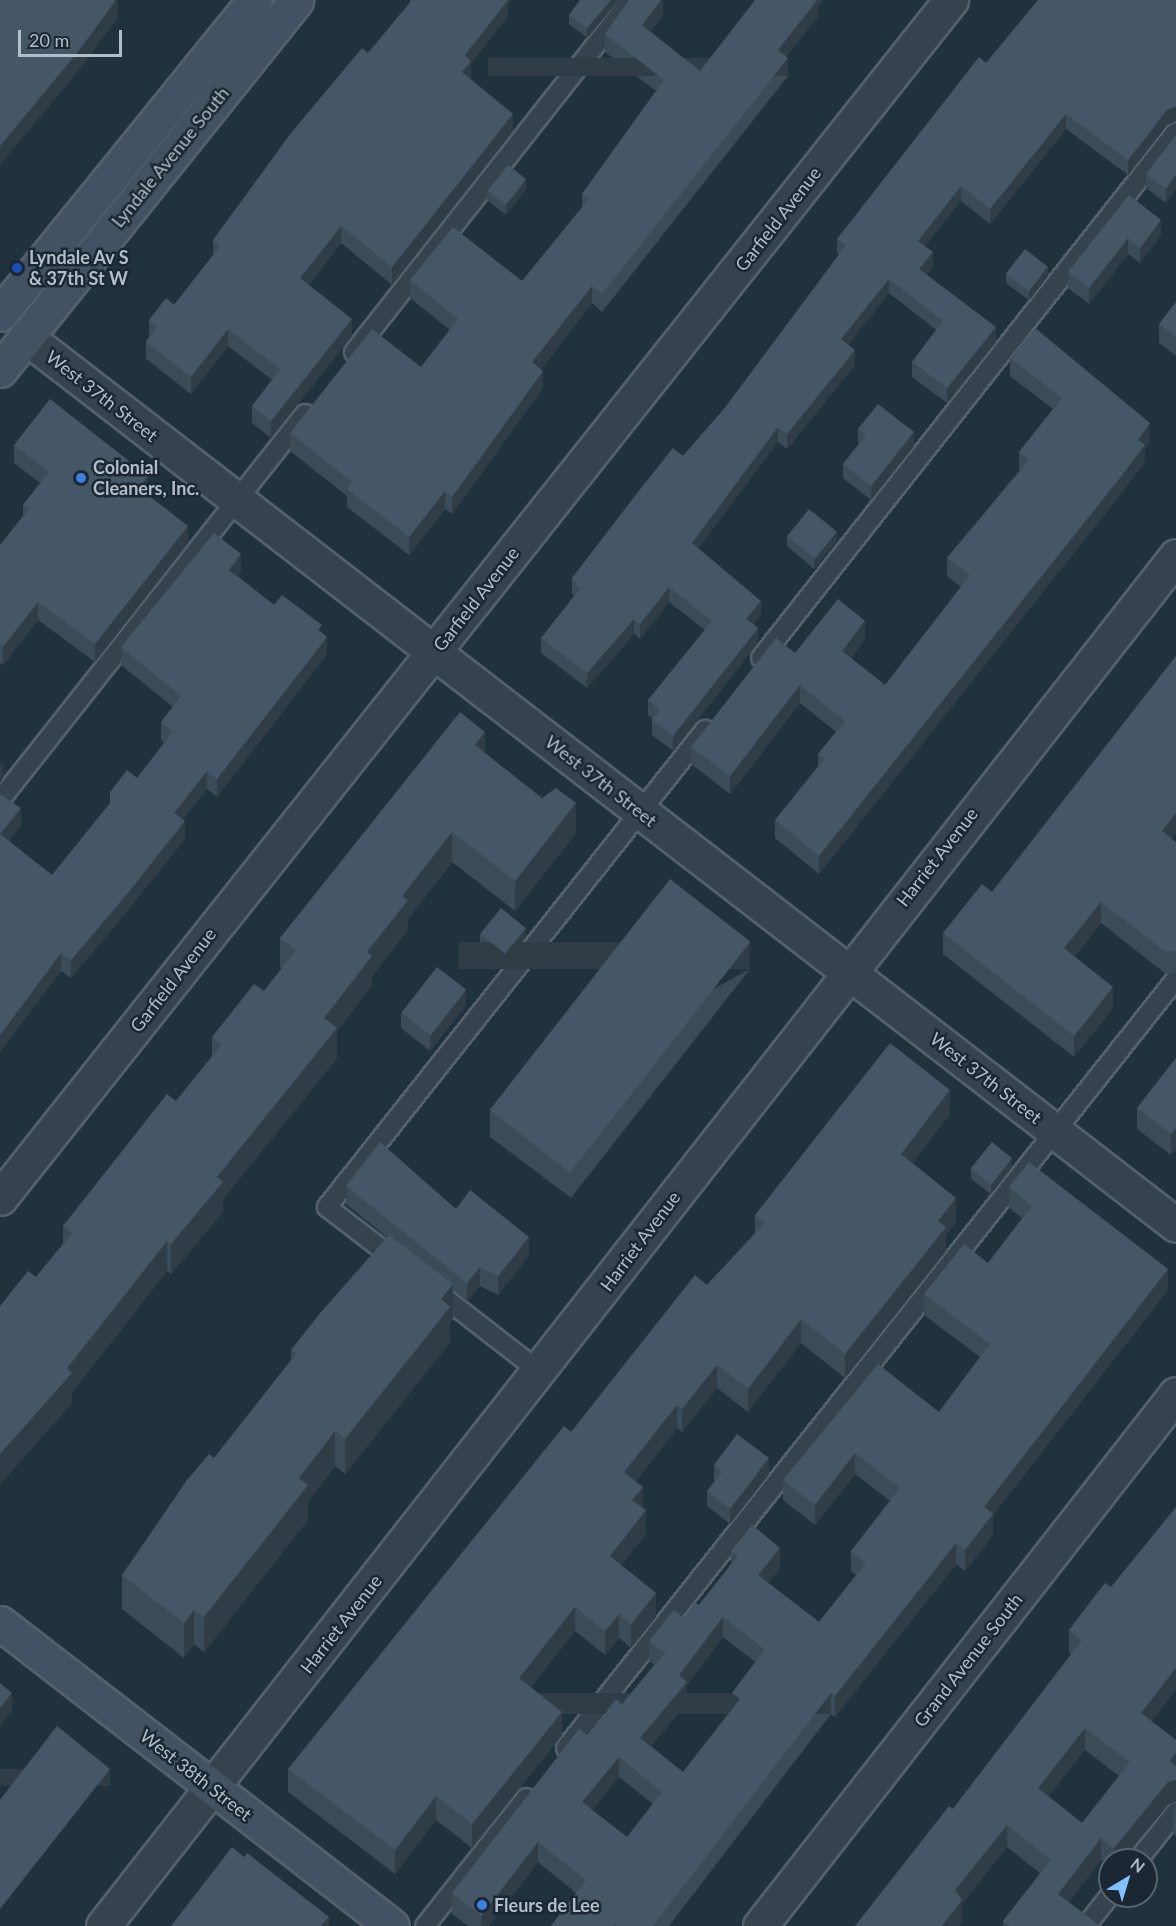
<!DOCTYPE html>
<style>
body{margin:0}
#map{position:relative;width:1176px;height:1926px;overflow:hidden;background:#21323f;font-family:Lato,sans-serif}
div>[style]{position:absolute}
.roads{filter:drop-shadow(2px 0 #54616d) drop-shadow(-2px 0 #54616d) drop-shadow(0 2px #54616d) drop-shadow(0 -2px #54616d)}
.lane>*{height:18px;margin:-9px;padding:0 9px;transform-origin:9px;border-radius:9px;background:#36434f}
.street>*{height:33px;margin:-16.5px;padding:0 16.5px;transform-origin:16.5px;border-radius:16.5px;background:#36434f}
.secondary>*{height:33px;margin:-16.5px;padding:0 16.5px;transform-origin:16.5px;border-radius:16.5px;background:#435262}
.wall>*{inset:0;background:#3b4b58}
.shaded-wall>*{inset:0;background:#303d47;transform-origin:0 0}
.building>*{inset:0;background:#455766;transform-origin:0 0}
.dots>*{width:16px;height:16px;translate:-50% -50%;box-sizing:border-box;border:3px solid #1b2834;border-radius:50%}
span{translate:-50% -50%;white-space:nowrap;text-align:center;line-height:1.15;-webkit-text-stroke:5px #1b2834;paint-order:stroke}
.street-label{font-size:18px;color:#b2beca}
.poi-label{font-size:18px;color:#b2beca;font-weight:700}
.left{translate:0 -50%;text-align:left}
.north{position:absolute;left:1098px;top:1848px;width:60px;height:60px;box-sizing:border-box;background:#1b2834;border:2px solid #576470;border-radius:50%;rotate:38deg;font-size:16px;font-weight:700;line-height:24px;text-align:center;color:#b2beca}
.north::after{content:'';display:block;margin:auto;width:21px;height:27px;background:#82c0ff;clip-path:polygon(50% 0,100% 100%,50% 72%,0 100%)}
.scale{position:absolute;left:18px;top:30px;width:104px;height:27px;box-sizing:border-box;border:3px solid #b2beca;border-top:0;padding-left:8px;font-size:18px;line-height:21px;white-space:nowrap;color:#b2beca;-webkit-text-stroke:4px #1b2834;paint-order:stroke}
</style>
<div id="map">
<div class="roads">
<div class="lane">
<div style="left:354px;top:352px;width:448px;rotate:-51.8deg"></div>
<div style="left:761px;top:658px;width:670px;rotate:-51.73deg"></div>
<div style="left:0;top:800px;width:492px;rotate:-51.7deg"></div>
<div style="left:397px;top:1261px;width:88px;rotate:-142.4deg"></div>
<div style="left:327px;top:1207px;width:609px;rotate:-51.6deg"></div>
<div style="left:433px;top:1289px;width:135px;rotate:37.8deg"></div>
<div style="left:566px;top:1748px;width:982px;rotate:-51.58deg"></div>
<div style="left:1138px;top:1860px;width:61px;rotate:-51.6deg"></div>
<div style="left:425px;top:1926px;width:163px;rotate:-51.7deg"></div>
<div style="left:1086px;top:1926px;width:39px;rotate:-52deg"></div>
</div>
<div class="street">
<div style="left:26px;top:337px;width:1453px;rotate:37.67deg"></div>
<div style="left:0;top:1198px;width:1530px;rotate:-51.56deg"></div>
<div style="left:103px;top:1926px;width:1740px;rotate:-51.93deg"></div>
<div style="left:760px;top:1926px;width:675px;rotate:-51.98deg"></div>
</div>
<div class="secondary">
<div style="left:0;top:314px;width:404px;rotate:-51deg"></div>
<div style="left:0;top:370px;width:474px;rotate:-51.3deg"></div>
<div style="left:0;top:1623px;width:495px;rotate:37.7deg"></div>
</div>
</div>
<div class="wall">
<div style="clip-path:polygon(410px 0,511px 0,508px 3px,508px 16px,471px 64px,471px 78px,470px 79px,513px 131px,392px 285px,341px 243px,309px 285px,352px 336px,271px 438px,252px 423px,252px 406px,272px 380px,228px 346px,191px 394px,146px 359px,146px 342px,149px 338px,149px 320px,174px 305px,213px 256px,213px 240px,410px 3px)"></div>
<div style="clip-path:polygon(580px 0,619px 0,587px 38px,569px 24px,569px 15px)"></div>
<div style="clip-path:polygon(663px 0,663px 15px,650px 32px,700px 71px,818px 7px,818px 16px,786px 57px,788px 76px,602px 312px,592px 303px,541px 369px,543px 388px,452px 514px,445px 509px,409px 555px,347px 507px,347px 496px,290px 451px,290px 433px,421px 367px,450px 330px,410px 298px,410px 280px,522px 281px,582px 207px,582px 194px,656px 91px,605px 52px,605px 34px)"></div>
<div style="clip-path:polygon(986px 63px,1167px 125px,1128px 175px,1066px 129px,990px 224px,961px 201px,925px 246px,933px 267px,926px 275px,996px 342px,947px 403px,912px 377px,912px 362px,936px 330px,889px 293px,848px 345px,855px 365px,787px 449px,778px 442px,698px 548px,761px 615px,754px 624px,758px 643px,673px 751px,652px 735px,652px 720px,653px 719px,648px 715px,648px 700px,705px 630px,669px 602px,640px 639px,634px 634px,587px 688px,541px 653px,541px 638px,574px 596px,572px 593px,572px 578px,683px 456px,724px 409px,839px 255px,837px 253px,837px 239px)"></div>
<div style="clip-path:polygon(1176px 135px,1166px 203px,1146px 188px,1146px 174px)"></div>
<div style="clip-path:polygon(526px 189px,506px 215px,487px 200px,487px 191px)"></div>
<div style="clip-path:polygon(1129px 195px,1161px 235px,1140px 263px,1128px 254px,1089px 304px,1068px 288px,1068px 272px)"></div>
<div style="clip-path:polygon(1006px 273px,1048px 276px,1029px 300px,1006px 283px)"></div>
<div style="clip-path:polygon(1176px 302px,1176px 356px,1159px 343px,1159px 324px)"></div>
<div style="clip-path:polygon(1010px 358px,1150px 441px,1145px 448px,1145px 462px,1119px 496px,819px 874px,775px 838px,775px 820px,818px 766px,818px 754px,836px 732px,800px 703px,730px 794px,691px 764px,691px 747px,795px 653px,865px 639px,851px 658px,885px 685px,961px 587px,947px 576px,947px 558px,1020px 470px,1019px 469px,1019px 452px,1053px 409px,1010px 376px)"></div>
<div style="clip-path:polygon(858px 429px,914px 446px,871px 500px,843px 478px,843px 464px,859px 444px,858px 443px)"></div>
<div style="clip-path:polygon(14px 445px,148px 493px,148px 494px,188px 543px,95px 662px,38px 620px,3px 665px,0 663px,0 545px,23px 516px,23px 505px,40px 483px,14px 463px)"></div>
<div style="clip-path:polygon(787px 536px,837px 541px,814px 569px,787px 546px)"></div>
<div style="clip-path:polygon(241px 572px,238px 576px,274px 605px,322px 632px,327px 654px,217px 797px,207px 789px,183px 819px,185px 839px,123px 916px,71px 978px,61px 971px,0 1052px,0 794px,21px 825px,9px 841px,52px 875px,110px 804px,110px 792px,137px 778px,164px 743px,161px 740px,161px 722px,173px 707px,121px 665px,121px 647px)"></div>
<div style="clip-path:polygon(1176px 656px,1176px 834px,1172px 839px,1176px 842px,1176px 972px,1166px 974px,1101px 923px,1074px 957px,1113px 1008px,1074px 1057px,943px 954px,943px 933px,992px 892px)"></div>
<div style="clip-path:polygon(485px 754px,576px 833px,515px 911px,452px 862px,408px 919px,408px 930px,372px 976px,372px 985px,337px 1031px,337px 1058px,223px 1199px,223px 1212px,171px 1274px,167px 1271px,72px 1392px,72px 1403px,0 1484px,0 1306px,36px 1277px,63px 1244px,63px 1226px,176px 1101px,212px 1057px,212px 1037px,264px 991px,282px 968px,280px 968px,280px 938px)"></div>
<div style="clip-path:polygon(480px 934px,526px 937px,505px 963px,480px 943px)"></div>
<div style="clip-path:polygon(750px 969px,571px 1198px,490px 1137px,490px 1110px)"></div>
<div style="clip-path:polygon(466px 1005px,430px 1051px,401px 1028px,401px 1013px)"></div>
<div style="clip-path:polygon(1176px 1058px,1176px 1149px,1171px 1155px,1137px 1129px,1137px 1108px)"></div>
<div style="clip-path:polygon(950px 1114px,912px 1163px,956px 1222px,946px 1235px,946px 1251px,845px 1378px,801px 1343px,748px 1412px,717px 1388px,682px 1432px,677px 1428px,636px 1481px,643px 1508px,646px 1534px,621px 1565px,656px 1617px,631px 1648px,619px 1638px,605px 1655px,575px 1631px,531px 1687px,562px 1735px,472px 1848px,436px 1820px,395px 1874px,288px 1792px,288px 1769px,571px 1432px,755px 1233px,755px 1215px)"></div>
<div style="clip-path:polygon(1012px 1167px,991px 1194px,971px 1179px,971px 1169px)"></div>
<div style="clip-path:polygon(346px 1186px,456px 1209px,529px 1255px,498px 1295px,480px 1286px,467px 1301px,453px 1290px,453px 1319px,450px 1323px,450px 1342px,345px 1474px,335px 1466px,308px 1501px,308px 1520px,204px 1652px,194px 1644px,184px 1658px,122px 1609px,122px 1575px,291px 1360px,291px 1350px,387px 1237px,346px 1204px)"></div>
<div style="clip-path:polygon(evenodd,1009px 1187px,1168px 1290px,993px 1515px,993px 1535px,965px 1571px,956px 1564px,835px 1717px,831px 1714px,669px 1926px,551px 1926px,576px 1893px,538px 1862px,489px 1926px,468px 1926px,452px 1914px,452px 1893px,588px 1736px,622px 1704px,654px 1665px,649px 1661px,649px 1641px,684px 1618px,699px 1605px,731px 1564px,731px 1551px,780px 1568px,768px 1583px,819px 1622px,856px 1575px,851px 1571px,851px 1551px,890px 1501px,855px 1474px,815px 1525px,783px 1500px,783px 1480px,939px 1412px,980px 1357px,924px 1315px,924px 1294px,988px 1263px,1022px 1218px,1009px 1208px,1009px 1187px,723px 1637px,755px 1662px,732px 1693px,732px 1709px,683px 1772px,651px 1746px,687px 1703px,687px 1685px,723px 1637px,1009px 1187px,619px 1777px,653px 1804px,627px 1837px,592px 1810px,619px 1777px)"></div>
<div style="clip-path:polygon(714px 1465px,769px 1474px,730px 1524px,707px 1506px,707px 1491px,715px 1481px,714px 1480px)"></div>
<div style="clip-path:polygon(evenodd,1105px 1583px,1152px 1721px,1168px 1805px,1122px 1860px,1110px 1860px,1110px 1867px,1101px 1860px,1069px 1902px,1100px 1926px,1003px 1926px,1003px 1921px,1040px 1873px,1007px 1847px,962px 1904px,962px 1922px,953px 1809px,1071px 1654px,1069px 1653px,1069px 1630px,1105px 1583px,1085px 1750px,1119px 1776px,1082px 1823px,1048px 1796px,1085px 1750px)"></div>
<div style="clip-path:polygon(1176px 1806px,1176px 1835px,1173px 1834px,1173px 1811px)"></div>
</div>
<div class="shaded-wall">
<div style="clip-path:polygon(110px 0,118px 0,118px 18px,77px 73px,0 165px,0 146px)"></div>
<div style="clip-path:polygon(502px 0,511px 0,508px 3px,508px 16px,471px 64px,471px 78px,462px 90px,462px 72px,465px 55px)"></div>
<div style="clip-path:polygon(611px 0,619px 0,587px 38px,587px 28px)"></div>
<div style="clip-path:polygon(661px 0,663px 0,663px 15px,642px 43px,642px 25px)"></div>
<div style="clip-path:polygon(813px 0,823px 0,818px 7px,818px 16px,778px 68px,778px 50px)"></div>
<div style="left:788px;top:58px;width:18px;height:300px;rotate:90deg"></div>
<div style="clip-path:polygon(1176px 107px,1176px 121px,1167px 125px,1128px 175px,1128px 160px,1167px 110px)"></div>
<div style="clip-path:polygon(513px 114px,513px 131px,392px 285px,392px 267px)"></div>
<div style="clip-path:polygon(1066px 114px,1066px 129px,990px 224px,990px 209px)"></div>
<div style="clip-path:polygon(1176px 175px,1176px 190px,1166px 203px,1166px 189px)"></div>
<div style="clip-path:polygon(526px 179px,526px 189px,506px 215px,506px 205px)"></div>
<div style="clip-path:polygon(961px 186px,961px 201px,918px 255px,918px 241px)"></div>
<div style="clip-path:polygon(1161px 220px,1161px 235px,1140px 263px,1140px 248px)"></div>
<div style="clip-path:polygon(341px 226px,341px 243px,300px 296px,300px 278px)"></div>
<div style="clip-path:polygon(1128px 238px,1128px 254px,1089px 304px,1089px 288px)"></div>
<div style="clip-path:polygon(933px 252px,933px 267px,919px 284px,919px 269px)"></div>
<div style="clip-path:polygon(1048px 267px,1048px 276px,1029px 300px,1029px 291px)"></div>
<div style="clip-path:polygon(889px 279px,889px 293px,841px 354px,841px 339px)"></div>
<div style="clip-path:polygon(592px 286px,592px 303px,532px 380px,532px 362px)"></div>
<div style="clip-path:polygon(352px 319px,352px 336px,271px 438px,271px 421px)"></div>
<div style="clip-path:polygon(996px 327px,996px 342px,947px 403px,947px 388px)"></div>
<div style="clip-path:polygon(228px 329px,228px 346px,191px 394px,191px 377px)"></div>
<div style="clip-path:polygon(855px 350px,855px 365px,787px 449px,787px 434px)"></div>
<div style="clip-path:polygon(543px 371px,543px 388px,452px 514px,452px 497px)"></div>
<div style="clip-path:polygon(1150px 423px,1150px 441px,1145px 448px,1145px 462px,1119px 496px,819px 874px,819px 856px)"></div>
<div style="clip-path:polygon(778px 427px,778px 442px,692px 557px,692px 543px)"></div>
<div style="clip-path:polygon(914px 432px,914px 446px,871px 500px,871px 486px)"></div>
<div style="clip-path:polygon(148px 476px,148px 493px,139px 505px,139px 488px)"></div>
<div style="clip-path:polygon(445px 491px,445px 509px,409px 555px,409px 537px)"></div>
<div style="clip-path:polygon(188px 526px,188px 543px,95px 662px,95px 644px)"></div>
<div style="clip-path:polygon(837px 532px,837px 541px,814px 569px,814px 560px)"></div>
<div style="clip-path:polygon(241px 554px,241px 572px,229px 587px,229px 570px)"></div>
<div style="clip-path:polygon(669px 587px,669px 602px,640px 639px,640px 624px)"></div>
<div style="clip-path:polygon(761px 601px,761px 615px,746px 633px,746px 619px)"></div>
<div style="clip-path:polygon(38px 602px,38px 620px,3px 665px,3px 647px)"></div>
<div style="clip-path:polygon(634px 619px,634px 634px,587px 688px,587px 673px)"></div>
<div style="clip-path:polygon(865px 621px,865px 639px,842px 669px,842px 651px)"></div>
<div style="clip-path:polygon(758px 628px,758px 643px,673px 751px,673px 736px)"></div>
<div style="clip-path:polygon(327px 637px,327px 654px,217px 797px,217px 779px)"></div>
<div style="clip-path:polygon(800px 685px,800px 703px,730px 794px,730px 776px)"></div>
<div style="clip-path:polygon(485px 732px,485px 762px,475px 745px)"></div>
<div style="clip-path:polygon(3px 761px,3px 778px,0 784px,0 766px)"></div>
<div style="clip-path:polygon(207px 771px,207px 789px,174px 830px,174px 813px)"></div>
<div style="clip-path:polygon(576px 803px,576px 833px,515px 911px,515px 881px)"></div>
<div style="clip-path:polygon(21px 808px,21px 825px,0 851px,0 834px)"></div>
<div style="clip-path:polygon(1176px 813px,1176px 834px,1162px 852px,1162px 831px)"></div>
<div style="clip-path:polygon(185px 821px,185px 839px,123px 916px,71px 978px,71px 960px)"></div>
<div style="clip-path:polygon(452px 832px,452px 862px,408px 919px,408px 930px,372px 976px,372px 985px,337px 1031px,337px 1058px,223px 1199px,223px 1212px,171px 1274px,171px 1244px,367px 952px,402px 896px)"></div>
<div style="clip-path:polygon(1101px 902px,1101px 923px,1064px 970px,1064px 948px)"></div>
<div style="clip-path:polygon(526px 928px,526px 937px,505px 963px,505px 954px)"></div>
<div style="left:750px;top:942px;width:27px;height:291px;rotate:90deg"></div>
<div style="clip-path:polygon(61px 953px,61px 971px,0 1052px,0 1035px)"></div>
<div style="clip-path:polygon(1113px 987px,1113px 1008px,1074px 1057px,1074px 1036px)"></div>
<div style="clip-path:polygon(466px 990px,466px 1005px,430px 1051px,430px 1036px)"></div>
<div style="clip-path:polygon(950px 1090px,950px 1114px,901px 1178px,901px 1154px)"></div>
<div style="clip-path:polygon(1176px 1128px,1176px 1149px,1171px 1155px,1171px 1134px)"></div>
<div style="clip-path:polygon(1012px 1158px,1012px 1167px,991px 1194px,991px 1185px)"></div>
<div style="clip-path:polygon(956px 1198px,956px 1222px,946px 1235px,946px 1251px,845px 1378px,845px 1354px,938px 1221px)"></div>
<div style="clip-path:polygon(529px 1237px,529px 1255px,498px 1295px,498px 1276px)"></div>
<div style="clip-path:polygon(167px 1241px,167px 1271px,72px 1392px,72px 1403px,0 1484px,0 1454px)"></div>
<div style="clip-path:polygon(480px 1267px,480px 1286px,467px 1301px,467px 1283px)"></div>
<div style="clip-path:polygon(1168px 1269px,1168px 1290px,993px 1515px,993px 1535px,965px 1571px,965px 1550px,984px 1507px)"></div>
<div style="clip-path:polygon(453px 1284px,453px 1319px,450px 1323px,450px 1342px,345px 1474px,345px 1439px,441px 1299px)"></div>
<div style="clip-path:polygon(801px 1319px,801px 1343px,748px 1412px,748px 1389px)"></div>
<div style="clip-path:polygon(717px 1365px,717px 1388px,682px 1432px,682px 1409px)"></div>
<div style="clip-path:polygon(677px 1405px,677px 1428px,624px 1496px,624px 1472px)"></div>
<div style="clip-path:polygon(335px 1431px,335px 1466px,308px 1501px,308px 1520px,204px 1652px,204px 1617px,299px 1478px)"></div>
<div style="clip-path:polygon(855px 1453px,855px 1474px,815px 1525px,815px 1505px)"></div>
<div style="clip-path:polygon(769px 1458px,769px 1474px,730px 1524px,730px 1509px)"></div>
<div style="clip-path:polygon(643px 1487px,643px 1511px,632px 1500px)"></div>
<div style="clip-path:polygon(646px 1510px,646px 1534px,610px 1580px,610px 1556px)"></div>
<div style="clip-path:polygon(956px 1543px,956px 1564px,835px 1717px,835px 1696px)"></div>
<div style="clip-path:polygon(780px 1548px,780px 1568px,758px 1596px,758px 1575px)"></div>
<div style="clip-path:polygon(656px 1593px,656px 1617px,631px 1648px,631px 1624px)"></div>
<div style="clip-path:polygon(575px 1607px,575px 1631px,519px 1702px,519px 1678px)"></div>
<div style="clip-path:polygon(194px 1610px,194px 1644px,184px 1658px,184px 1623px)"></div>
<div style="clip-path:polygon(619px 1614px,619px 1638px,605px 1655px,605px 1631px)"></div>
<div style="clip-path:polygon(723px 1617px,723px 1637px,687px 1685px,687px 1703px,640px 1759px,640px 1738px,679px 1675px)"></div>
<div style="clip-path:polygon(1176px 1668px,1176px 1690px,1141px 1735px,1141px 1713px)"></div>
<div style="clip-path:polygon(12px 1693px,12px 1710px,0 1726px,0 1708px)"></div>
<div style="left:831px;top:1693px;width:21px;height:293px;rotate:90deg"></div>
<div style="clip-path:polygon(562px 1712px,562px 1735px,472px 1848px,472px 1824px)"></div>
<div style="clip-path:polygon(1085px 1728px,1085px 1750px,1038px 1810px,1038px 1788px)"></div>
<div style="clip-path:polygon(1176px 1753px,1176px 1802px,1168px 1805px,1122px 1860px,1114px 1860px,1114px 1848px,1170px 1761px)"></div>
<div style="clip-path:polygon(619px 1757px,619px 1777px,582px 1823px,582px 1802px)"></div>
<div style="left:110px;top:1769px;width:17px;height:178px;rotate:90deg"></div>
<div style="clip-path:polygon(436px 1796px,436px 1820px,395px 1874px,395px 1850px)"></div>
<div style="clip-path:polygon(1007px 1825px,1007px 1847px,962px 1904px,962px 1922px,959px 1926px,942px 1926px,955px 1890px)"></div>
<div style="clip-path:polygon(1101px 1838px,1101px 1860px,1058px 1916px,1058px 1894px)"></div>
<div style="clip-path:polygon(538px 1842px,538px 1862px,489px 1926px,481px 1926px,481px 1916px)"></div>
<div style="clip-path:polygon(329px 1917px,329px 1926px,321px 1926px)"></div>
</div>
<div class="building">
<div style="clip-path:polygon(0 0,116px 0,77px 53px,0 146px)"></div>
<div style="clip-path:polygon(412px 0,508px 0,465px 55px,471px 61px,462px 72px,513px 114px,392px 267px,341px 226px,300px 278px,352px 319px,271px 421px,252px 406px,280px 369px,228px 329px,191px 377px,146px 342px,157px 327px,149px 320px,166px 298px,174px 305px,220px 246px,213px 240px,291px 133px,362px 48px,368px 53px)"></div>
<div style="clip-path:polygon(580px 0,611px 0,587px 28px,569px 15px)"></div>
<div style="clip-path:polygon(629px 0,661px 0,642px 25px,700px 71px,755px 0,817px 0,778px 50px,788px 58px,602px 294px,592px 286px,532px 362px,543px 371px,452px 497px,445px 491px,409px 537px,347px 489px,352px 482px,290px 433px,372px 329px,421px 367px,458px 319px,410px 280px,453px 227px,522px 281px,589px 199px,582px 194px,664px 80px,605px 34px)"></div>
<div style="clip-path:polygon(1038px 0,1176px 0,1176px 107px,1167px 110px,1128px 160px,1066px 114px,990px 209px,961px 186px,918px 241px,933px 252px,919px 269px,996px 327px,947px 388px,912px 362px,943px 321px,889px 279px,841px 339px,855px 350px,787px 434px,778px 427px,692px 543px,761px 601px,746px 619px,758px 628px,673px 736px,652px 720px,660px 710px,648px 700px,712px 621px,669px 587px,640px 624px,634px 619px,587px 673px,541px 638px,580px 589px,572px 578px,634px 497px,673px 448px,683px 456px,724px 409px,846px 245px,837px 239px,979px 57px,986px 63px)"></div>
<div style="clip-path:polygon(1176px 135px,1176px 175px,1166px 189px,1146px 174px)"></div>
<div style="left:508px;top:165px;width:23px;height:33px;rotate:38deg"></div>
<div style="clip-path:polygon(1129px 195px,1161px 220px,1140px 248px,1128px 238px,1089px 288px,1068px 272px)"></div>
<div style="left:1025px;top:249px;width:29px;height:31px;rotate:38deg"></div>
<div style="clip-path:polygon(1176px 302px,1176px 337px,1159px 324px)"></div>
<div style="clip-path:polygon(1035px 328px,1150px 423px,1138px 440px,1145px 445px,1119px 479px,819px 856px,775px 820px,825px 759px,818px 754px,845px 721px,800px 685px,730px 776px,691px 747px,776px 638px,795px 653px,838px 599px,865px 621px,842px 651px,885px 685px,970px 575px,947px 558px,1029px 460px,1019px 452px,1062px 398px,1010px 358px)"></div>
<div style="clip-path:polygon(50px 399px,148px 476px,139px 488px,188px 526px,95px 644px,38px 602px,3px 647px,0 645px,0 545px,29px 509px,23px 505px,49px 472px,14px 445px)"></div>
<div style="clip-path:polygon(878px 404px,914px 432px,871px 486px,843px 464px,866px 435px,858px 429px)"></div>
<div style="left:809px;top:509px;width:36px;height:35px;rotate:39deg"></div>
<div style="clip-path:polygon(214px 533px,241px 554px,229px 570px,274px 605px,282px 595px,322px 625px,318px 630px,327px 637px,217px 779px,207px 771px,174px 813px,185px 821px,123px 899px,71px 960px,61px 953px,0 1035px,0 794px,21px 808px,0 834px,52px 875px,110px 803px,110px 792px,127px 770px,137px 778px,173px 732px,161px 722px,181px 696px,121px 647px)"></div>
<div style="clip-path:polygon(1176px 656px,1176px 813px,1162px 831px,1176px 842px,1176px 951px,1166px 952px,1101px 902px,1064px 948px,1113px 987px,1074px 1036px,943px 933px,982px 884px,992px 892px)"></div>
<div style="clip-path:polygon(460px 712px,485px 732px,475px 745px,542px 798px,556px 788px,576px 803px,515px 881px,452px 832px,402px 896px,408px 900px,367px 952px,372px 956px,324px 1018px,337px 1028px,217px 1177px,223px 1182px,171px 1244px,167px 1241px,67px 1368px,72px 1373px,0 1454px,0 1306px,28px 1271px,36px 1277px,72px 1233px,63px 1226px,167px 1094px,176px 1101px,221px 1045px,212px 1037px,254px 984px,264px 991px,296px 950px,280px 938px)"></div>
<div style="left:670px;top:879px;width:102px;height:293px;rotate:38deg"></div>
<div style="left:501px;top:908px;width:32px;height:33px;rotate:39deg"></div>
<div style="left:437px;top:967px;width:37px;height:58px;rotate:38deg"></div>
<div style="clip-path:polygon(890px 1043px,950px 1090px,901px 1154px,956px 1198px,938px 1221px,946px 1227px,845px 1354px,801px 1319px,748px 1389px,717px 1365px,682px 1409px,677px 1405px,624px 1472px,643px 1487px,632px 1500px,646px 1510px,610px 1556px,656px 1593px,631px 1624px,619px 1614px,605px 1631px,575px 1607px,519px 1678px,562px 1712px,472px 1824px,436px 1796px,395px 1850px,288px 1769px,564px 1426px,571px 1432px,695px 1275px,707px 1285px,765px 1223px,755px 1215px)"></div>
<div style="clip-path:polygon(1176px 1058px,1176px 1128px,1171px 1134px,1137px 1108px)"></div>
<div style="clip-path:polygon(380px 1142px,456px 1209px,470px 1190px,529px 1237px,498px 1276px,480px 1267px,467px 1283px,346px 1186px)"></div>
<div style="left:992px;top:1142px;width:26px;height:34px;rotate:39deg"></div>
<div style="clip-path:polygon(evenodd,1029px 1162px,1168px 1269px,984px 1507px,993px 1514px,965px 1550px,956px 1543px,835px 1696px,831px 1693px,653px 1926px,618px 1926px,615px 1924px,613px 1926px,551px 1926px,586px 1880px,538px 1842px,481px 1916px,452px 1893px,579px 1729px,588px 1736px,616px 1699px,622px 1704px,665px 1653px,649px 1641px,674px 1610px,684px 1618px,695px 1602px,699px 1605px,738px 1556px,731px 1551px,752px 1525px,780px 1548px,758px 1575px,819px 1622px,866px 1563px,851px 1551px,900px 1488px,855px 1453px,815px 1505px,783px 1480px,878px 1364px,939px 1412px,990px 1344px,924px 1294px,964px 1244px,988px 1263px,1032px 1206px,1009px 1187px,1029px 1162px,723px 1617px,765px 1650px,732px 1693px,740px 1699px,683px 1772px,640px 1738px,687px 1682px,679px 1675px,723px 1617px,1029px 1162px,619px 1757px,662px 1792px,627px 1837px,582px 1802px,619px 1757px)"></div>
<div style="clip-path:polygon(389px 1235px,453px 1284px,441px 1299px,450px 1307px,345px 1439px,335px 1431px,299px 1478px,308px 1485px,204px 1617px,194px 1610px,184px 1623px,122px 1575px,187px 1480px,209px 1454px,214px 1458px,296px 1354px,291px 1350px,321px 1312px)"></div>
<div style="clip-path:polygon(737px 1434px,769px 1458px,730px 1509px,707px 1491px,722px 1472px,714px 1465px)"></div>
<div style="clip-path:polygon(evenodd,1176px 1507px,1176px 1668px,1141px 1713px,1176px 1740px,1176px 1753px,1170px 1761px,1176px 1766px,1176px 1780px,1168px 1782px,1114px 1848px,1101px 1838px,1058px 1894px,1100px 1926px,1010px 1926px,1003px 1921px,1051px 1860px,1007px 1825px,955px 1890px,962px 1900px,942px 1926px,855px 1926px,949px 1806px,953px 1809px,1082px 1640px,1069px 1630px,1105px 1583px,1111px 1587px,1176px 1507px,1085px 1728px,1130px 1762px,1082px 1823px,1038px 1788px,1085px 1728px)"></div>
<div style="clip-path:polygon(0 1683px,12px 1693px,0 1708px)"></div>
<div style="clip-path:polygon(57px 1726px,110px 1769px,0 1909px,0 1800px)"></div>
<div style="clip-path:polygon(232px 1847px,244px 1857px,247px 1853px,329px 1917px,321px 1926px,171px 1926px)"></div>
</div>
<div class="dots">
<div style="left:17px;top:268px;background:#1a4fb4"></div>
<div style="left:81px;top:478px;background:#3f7fe0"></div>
<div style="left:482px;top:1905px;background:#3f7fe0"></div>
</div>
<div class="street-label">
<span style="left:170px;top:157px;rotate:-51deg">Lyndale Avenue South</span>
<span style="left:778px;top:219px;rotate:-52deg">Garfield Avenue</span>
<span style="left:102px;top:396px;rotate:38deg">West 37th Street</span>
<span style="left:476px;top:599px;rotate:-52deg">Garfield Avenue</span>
<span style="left:601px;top:781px;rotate:38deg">West 37th Street</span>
<span style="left:937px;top:857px;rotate:-52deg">Harriet Avenue</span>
<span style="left:173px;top:980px;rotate:-52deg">Garfield Avenue</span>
<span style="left:986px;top:1078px;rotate:38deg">West 37th Street</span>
<span style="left:640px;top:1241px;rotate:-53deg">Harriet Avenue</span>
<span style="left:341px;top:1624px;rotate:-52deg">Harriet Avenue</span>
<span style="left:968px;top:1660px;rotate:-52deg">Grand Avenue South</span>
<span style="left:196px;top:1775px;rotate:38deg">West 38th Street</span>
</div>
<div class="poi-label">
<span class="left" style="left:29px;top:268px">Lyndale Av S<br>&amp; 37th St W</span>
<span class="left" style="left:93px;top:478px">Colonial<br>Cleaners, Inc.</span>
<span class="left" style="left:494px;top:1905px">Fleurs de Lee</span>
</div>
<div class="north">N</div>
<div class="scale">20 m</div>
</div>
